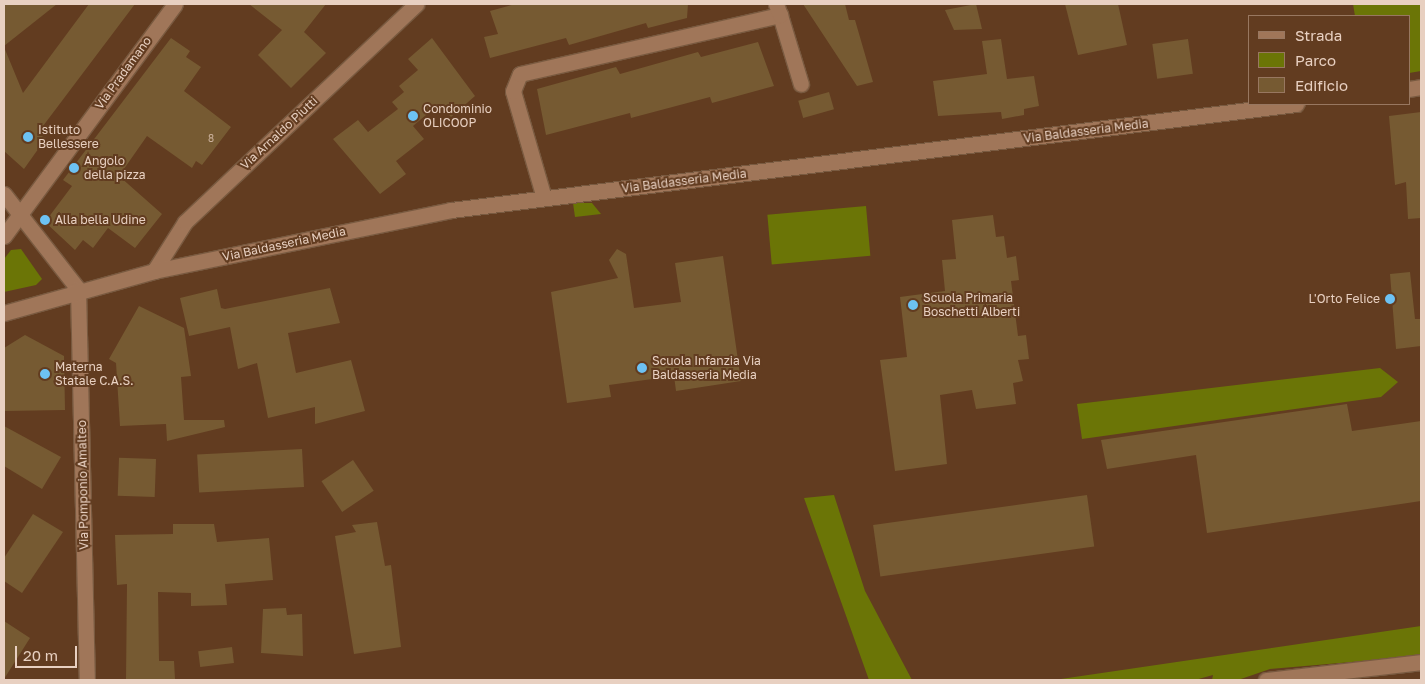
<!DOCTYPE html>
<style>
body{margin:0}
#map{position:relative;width:1425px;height:684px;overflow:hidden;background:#623c20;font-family:"Golos Text",sans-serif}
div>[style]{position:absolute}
.green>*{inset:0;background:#6b7506;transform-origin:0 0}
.building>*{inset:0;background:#765a32;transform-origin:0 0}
.roads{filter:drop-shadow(1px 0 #795a40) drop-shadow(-1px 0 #795a40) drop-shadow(0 1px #795a40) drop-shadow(0 -1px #795a40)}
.minor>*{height:15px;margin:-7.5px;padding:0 7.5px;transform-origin:7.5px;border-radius:7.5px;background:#a07659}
.dots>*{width:14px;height:14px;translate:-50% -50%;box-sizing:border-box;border:2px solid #623c20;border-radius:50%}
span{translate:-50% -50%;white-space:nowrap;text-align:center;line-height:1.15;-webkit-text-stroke:4px #623c20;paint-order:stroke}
.number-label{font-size:10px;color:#ccb29d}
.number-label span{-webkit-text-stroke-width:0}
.street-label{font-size:12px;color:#e8d0c1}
.poi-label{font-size:12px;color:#e8d0c1}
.left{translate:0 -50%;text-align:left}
.right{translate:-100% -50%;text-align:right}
.frame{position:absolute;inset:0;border:5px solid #e8d0c1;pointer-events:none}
.legend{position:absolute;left:1248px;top:15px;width:162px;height:90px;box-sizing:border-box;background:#623c20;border:1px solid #987760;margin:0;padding:6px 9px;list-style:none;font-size:15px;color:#e8d0c1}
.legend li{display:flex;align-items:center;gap:10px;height:25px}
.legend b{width:25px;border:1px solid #987760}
.scale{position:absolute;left:15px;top:646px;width:62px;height:22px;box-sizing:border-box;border:2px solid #e8d0c1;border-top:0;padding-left:6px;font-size:15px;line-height:18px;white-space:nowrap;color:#e8d0c1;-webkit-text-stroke:4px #623c20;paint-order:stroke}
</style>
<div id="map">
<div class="green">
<div style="clip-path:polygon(1353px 4px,1421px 4px,1421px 71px,1409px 73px,1409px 16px,1355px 16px)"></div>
<div style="clip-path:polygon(573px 203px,592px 203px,601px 214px,575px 217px)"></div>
<div style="left:866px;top:206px;width:50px;height:99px;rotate:85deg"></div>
<div style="clip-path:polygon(21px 249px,42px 279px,36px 285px,4px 292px,4px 259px,11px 250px)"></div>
<div style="clip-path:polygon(1380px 368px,1398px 382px,1381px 397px,1082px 439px,1077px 404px)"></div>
<div style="clip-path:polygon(834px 495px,865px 591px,912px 680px,869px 680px,804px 498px)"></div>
<div style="clip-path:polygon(1421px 626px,1421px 656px,1270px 669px,1238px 680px,1212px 680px,1213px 675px,1195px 680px,1054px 680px)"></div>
</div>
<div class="building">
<div style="clip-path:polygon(4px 4px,57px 4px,4px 46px)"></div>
<div style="clip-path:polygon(89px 4px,135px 4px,37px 134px,46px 138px,24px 169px,4px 151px,4px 47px,23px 93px)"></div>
<div style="clip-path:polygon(249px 4px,326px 4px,304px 32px,326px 53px,291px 88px,258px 55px,282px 30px)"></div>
<div style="clip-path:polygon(515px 4px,688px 4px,687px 18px,648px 28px,646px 23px,569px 45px,566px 38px,490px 58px,484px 37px,498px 34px,490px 11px)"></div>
<div style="clip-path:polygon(803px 4px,845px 4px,849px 20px,855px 20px,873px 82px,857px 86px)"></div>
<div style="clip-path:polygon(976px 4px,982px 29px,954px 30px,945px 10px)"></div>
<div style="clip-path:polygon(1065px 4px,1118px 4px,1127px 45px,1078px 55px)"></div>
<div style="clip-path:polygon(171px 38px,190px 51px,186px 57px,201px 67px,184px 91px,231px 127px,202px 165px,196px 161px,192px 168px,147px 136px,119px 176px,162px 214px,135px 248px,108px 228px,93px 248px,83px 240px,75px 250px,45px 222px,72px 186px,63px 180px)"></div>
<div style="clip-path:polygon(432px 38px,475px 96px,451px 117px,439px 104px,413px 126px,424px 139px,396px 161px,406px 174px,380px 194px,333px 139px,358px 120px,368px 132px,398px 109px,392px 102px,404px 92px,399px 86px,418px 70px,408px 59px)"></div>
<div style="clip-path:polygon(1001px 39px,1007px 79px,1034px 76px,1039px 106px,1024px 109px,1024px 115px,1002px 119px,1001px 112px,938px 116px,933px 81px,987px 74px,982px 41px)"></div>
<div style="left:1188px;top:39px;width:35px;height:36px;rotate:82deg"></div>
<div style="clip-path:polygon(758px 42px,774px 86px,712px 103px,710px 97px,631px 118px,630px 113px,546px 135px,537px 89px,616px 67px,620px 74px,698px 52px,701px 57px)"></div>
<div style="left:829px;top:92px;width:18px;height:32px;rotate:74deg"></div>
<div style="clip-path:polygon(1421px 112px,1421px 218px,1408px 219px,1406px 182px,1395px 185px,1389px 116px)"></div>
<div style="clip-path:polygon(993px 215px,996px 237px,1004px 236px,1007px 258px,1016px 256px,1019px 280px,1011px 281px,1018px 336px,1026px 335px,1029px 359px,1018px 360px,1023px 381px,1013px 383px,1016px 404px,976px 409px,972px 390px,940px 395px,947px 464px,895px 471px,880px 360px,907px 357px,900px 297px,945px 291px,942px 260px,956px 259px,952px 220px)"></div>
<div style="clip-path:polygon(617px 249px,626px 254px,634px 308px,681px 302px,675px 263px,723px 256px,741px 381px,676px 391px,674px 376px,609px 385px,611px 397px,567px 403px,551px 292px,618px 278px,609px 260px)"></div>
<div style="clip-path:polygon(1410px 272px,1415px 319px,1421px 319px,1421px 346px,1396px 349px,1390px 274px)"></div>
<div style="clip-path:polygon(330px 288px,340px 323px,288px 333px,296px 373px,351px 360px,365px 411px,315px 424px,315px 407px,268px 418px,257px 363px,238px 369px,230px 327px,189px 336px,180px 298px,217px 289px,221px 308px,225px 309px)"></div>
<div style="clip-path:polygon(139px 306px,184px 328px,191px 376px,181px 377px,184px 420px,224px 420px,225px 427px,167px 441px,166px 424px,120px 426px,116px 363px,109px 359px)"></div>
<div style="clip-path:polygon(25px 335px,64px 356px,65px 410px,4px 411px,4px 348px)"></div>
<div style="clip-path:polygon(1347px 404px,1352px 431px,1421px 421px,1421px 501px,1207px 533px,1196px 455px,1107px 469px,1101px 440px)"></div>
<div style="clip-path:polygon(4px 426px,61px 457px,42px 489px,4px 466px)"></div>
<div style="left:302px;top:449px;width:38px;height:105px;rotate:87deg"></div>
<div style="left:156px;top:459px;width:38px;height:37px;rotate:92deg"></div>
<div style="left:353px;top:460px;width:37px;height:38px;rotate:56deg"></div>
<div style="left:1087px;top:495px;width:52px;height:216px;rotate:82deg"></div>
<div style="clip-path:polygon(33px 514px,63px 532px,22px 593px,4px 581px,4px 558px)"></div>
<div style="clip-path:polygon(377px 522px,385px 566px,391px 565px,401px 647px,354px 654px,335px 536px,356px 532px,352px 525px)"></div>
<div style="clip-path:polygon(173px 524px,214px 524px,217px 542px,269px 538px,273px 580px,225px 584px,227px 605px,191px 606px,191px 593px,158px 592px,159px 661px,174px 661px,175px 679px,126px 680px,127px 584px,117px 585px,115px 535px,173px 534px)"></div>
<div style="clip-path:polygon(286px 608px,287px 615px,302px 614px,303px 656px,261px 653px,263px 609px)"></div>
<div style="clip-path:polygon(4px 621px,30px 638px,4px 679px)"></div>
<div style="left:232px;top:647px;width:16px;height:34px;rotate:83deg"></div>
</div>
<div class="roads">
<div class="minor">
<div style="left:780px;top:15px;width:72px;rotate:73.1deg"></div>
<div style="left:1409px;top:89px;width:12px;rotate:-9deg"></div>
<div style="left:4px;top:194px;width:120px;rotate:52.1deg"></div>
<div style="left:544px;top:198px;width:111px;rotate:-106.2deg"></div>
<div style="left:513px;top:91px;width:18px;rotate:-68deg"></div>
<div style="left:520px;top:74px;width:267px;rotate:-12.8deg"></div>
<div style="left:780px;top:15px;width:12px;rotate:-110deg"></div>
<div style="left:4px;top:236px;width:288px;rotate:-53.6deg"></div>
<div style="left:154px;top:271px;width:58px;rotate:-57.7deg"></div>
<div style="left:185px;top:222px;width:318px;rotate:-43.3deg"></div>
<div style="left:78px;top:289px;width:391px;rotate:88.7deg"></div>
<div style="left:4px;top:313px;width:156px;rotate:-15.6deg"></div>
<div style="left:154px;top:271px;width:303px;rotate:-11.6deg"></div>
<div style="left:451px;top:210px;width:852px;rotate:-7.15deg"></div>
<div style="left:1266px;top:680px;width:156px;rotate:-6.6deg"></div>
</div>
</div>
<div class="dots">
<div style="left:413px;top:116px;background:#6dc2f3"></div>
<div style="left:28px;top:137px;background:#6dc2f3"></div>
<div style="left:74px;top:168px;background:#6dc2f3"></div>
<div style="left:45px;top:220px;background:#6dc2f3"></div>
<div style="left:1390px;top:299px;background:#6dc2f3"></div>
<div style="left:913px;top:305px;background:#6dc2f3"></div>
<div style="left:642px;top:368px;background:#6dc2f3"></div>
<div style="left:45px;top:374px;background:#6dc2f3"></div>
</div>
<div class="number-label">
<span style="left:211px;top:139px">8</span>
</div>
<div class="street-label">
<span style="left:123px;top:73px;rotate:-54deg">Via Pradamano</span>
<span style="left:1086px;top:131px;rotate:-7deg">Via Baldasseria Media</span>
<span style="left:279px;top:133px;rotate:-43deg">Via Arnaldo Piutti</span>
<span style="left:684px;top:181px;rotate:-7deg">Via Baldasseria Media</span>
<span style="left:284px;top:244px;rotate:-12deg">Via Baldasseria Media</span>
<span style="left:83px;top:485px;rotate:-91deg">Via Pomponio Amalteo</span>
</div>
<div class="poi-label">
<span class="left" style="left:423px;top:116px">Condominio<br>OLICOOP</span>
<span class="left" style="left:38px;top:137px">Istituto<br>Bellessere</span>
<span class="left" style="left:84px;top:168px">Angolo<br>della pizza</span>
<span class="left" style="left:55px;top:220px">Alla bella Udine</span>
<span class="left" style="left:923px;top:305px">Scuola Primaria<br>Boschetti Alberti</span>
<span class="right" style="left:1380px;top:299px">L'Orto Felice</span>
<span class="left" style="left:652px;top:368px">Scuola Infanzia Via<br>Baldasseria Media</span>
<span class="left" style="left:55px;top:374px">Materna<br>Statale C.A.S.</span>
</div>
<div class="frame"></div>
<ul class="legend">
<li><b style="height:6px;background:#a07659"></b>Strada</li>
<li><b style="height:14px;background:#6b7506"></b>Parco</li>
<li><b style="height:14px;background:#765a32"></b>Edificio</li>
</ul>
<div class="scale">20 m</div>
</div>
